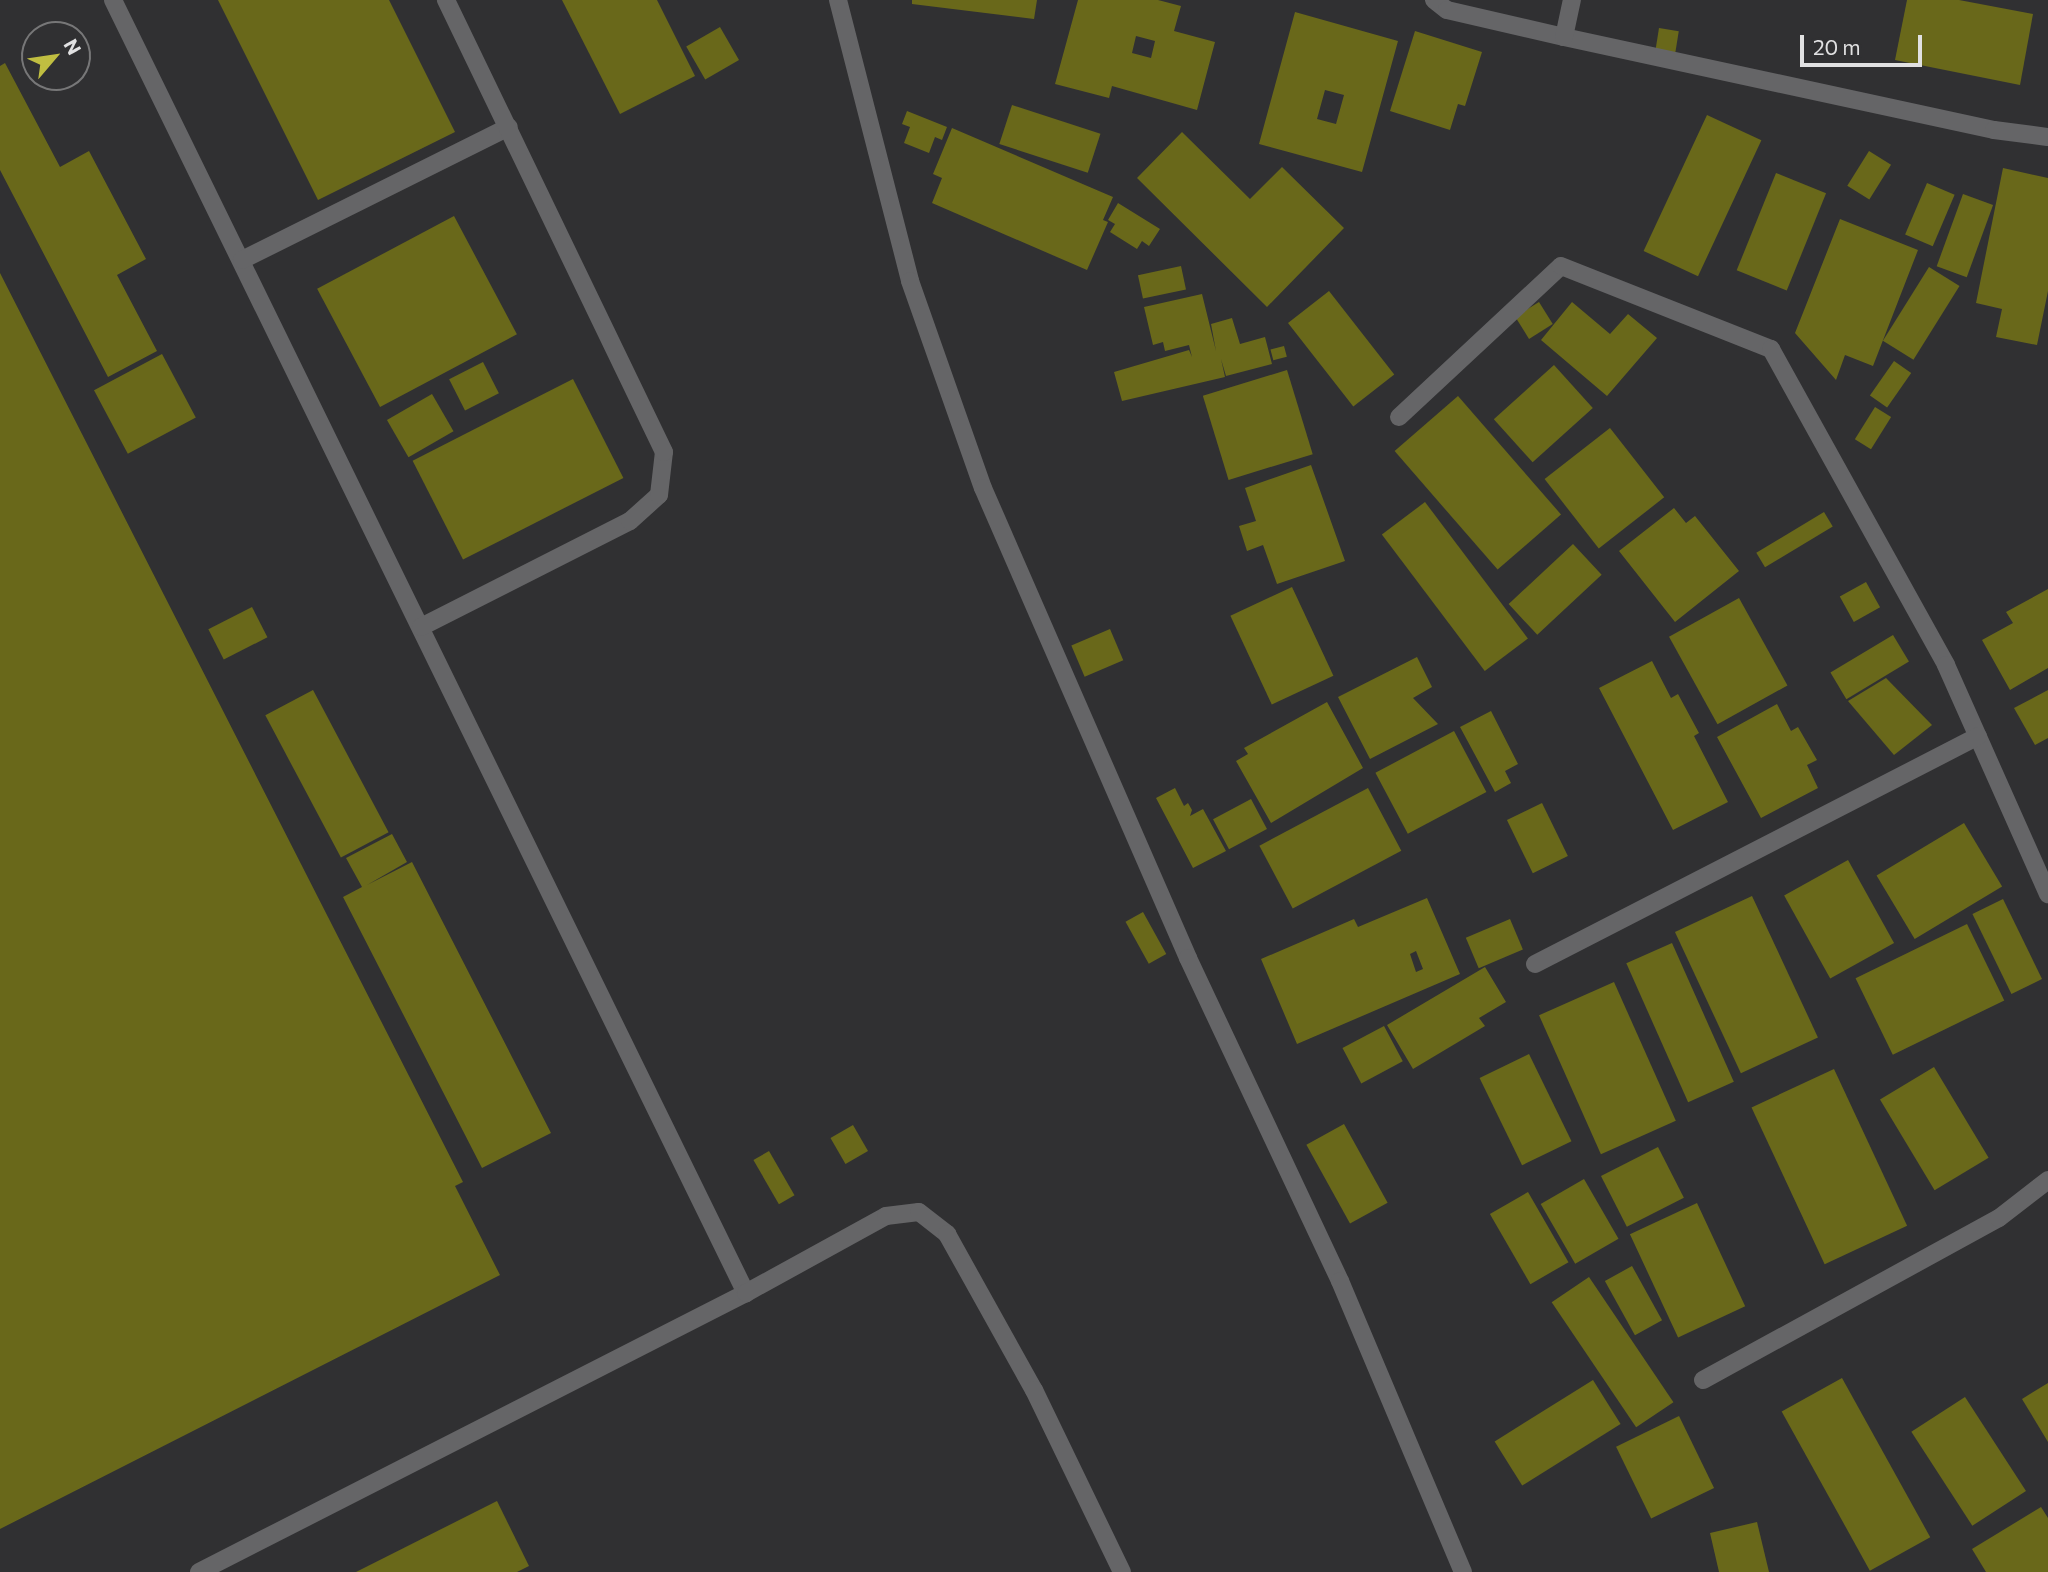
<!DOCTYPE html>
<style>
body{margin:0}
#map{position:relative;width:2048px;height:1572px;overflow:hidden;background:#303032;font-family:Commissioner,sans-serif}
div>[style]{position:absolute}
.building>*{inset:0;background:#69681a;transform-origin:0 0}
.service>*{height:18px;margin:-9px;padding:0 9px;transform-origin:9px;border-radius:9px;background:#656567}
.minor>*{height:18px;margin:-9px;padding:0 9px;transform-origin:9px;border-radius:9px;background:#656567}
span{translate:-50% -50%;white-space:nowrap;text-align:center;line-height:1.15;-webkit-text-stroke:6px #303032;paint-order:stroke}
.north{position:absolute;left:21px;top:21px;width:70px;height:70px;box-sizing:border-box;background:#303032;border:2px solid #777778;border-radius:50%;rotate:61deg;font-size:19px;font-weight:700;line-height:28px;text-align:center;color:#e1e1e2}
.north::after{content:'';display:block;margin:auto;width:24px;height:32px;background:#c0be41;clip-path:polygon(50% 0,100% 100%,50% 72%,0 100%)}
.scale{position:absolute;left:1800px;top:35px;width:122px;height:32px;box-sizing:border-box;border:4px solid #e1e1e2;border-top:0;padding-left:9px;font-size:21px;line-height:24px;white-space:nowrap;color:#e1e1e2;-webkit-text-stroke:5px #303032;paint-order:stroke}
</style>
<div id="map">
<div class="building">
<div style="clip-path:polygon(218px 0,389px 0,455px 132px,318px 200px)"></div>
<div style="clip-path:polygon(562px 0,657px 0,695px 76px,620px 114px)"></div>
<div style="clip-path:polygon(912px 0,1037px 0,1034px 19px,912px 4px)"></div>
<div style="clip-path:polygon(evenodd,1078px 0,1158px 0,1181px 6px,1174px 31px,1215px 42px,1197px 110px,1112px 86px,1109px 98px,1055px 84px,1078px 0,1136px 36px,1155px 41px,1151px 58px,1132px 53px,1136px 36px)"></div>
<div style="clip-path:polygon(1907px 0,1959px 0,2033px 14px,2020px 85px,1895px 60px)"></div>
<div style="clip-path:polygon(evenodd,1295px 12px,1398px 41px,1362px 172px,1259px 144px,1295px 12px,1325px 90px,1344px 95px,1336px 124px,1317px 119px,1325px 90px)"></div>
<div style="left:720px;top:27px;width:38px;height:39px;rotate:60deg"></div>
<div style="left:1659px;top:28px;width:20px;height:24px;rotate:9deg"></div>
<div style="clip-path:polygon(1415px 31px,1482px 52px,1465px 106px,1458px 104px,1450px 130px,1390px 111px)"></div>
<div style="clip-path:polygon(5px 63px,60px 167px,89px 151px,146px 259px,117px 275px,157px 351px,108px 377px,0 170px,0 66px)"></div>
<div style="left:1012px;top:105px;width:93px;height:41px;rotate:18deg"></div>
<div style="clip-path:polygon(907px 111px,947px 127px,942px 140px,935px 137px,929px 153px,904px 143px,910px 127px,902px 124px)"></div>
<div style="left:1707px;top:115px;width:60px;height:150px;rotate:25deg"></div>
<div style="clip-path:polygon(952px 128px,1113px 197px,1103px 220px,1108px 222px,1087px 270px,932px 203px,942px 178px,933px 174px)"></div>
<div style="clip-path:polygon(1182px 132px,1250px 199px,1282px 167px,1344px 228px,1267px 307px,1137px 178px)"></div>
<div style="left:1869px;top:151px;width:26px;height:41px;rotate:32deg"></div>
<div style="clip-path:polygon(2003px 168px,2048px 178px,2048px 291px,2037px 345px,1996px 337px,2002px 309px,1976px 303px)"></div>
<div style="left:1776px;top:173px;width:54px;height:105px;rotate:22deg"></div>
<div style="left:1927px;top:183px;width:30px;height:56px;rotate:23deg"></div>
<div style="left:1963px;top:194px;width:32px;height:77px;rotate:20deg"></div>
<div style="clip-path:polygon(1118px 203px,1160px 229px,1149px 246px,1142px 241px,1137px 249px,1110px 232px,1115px 224px,1108px 220px)"></div>
<div style="left:454px;top:216px;width:134px;height:155px;rotate:62deg"></div>
<div style="clip-path:polygon(1840px 219px,1918px 250px,1873px 366px,1845px 355px,1836px 380px,1795px 333px)"></div>
<div style="left:1181px;top:266px;width:24px;height:44px;rotate:78deg"></div>
<div style="left:1929px;top:267px;width:36px;height:87px;rotate:32deg"></div>
<div style="clip-path:polygon(0 273px,463px 1182px,455px 1186px,500px 1275px,0 1529px)"></div>
<div style="left:1329px;top:291px;width:106px;height:52px;rotate:52deg"></div>
<div style="clip-path:polygon(1202px 294px,1216px 351px,1211px 324px,1232px 318px,1240px 344px,1265px 337px,1272px 364px,1226px 376px,1221px 359px,1225px 377px,1122px 401px,1114px 372px,1189px 350px,1192px 357px,1189px 345px,1165px 351px,1163px 342px,1153px 345px,1144px 307px)"></div>
<div style="left:1539px;top:302px;width:26px;height:28px;rotate:58deg"></div>
<div style="clip-path:polygon(1572px 302px,1610px 334px,1628px 314px,1657px 338px,1607px 396px,1541px 340px)"></div>
<div style="left:1284px;top:346px;width:11px;height:14px;rotate:75deg"></div>
<div style="left:162px;top:354px;width:72px;height:77px;rotate:62deg"></div>
<div style="left:1894px;top:361px;width:21px;height:42px;rotate:35deg"></div>
<div style="left:483px;top:362px;width:35px;height:38px;rotate:63deg"></div>
<div style="left:1554px;top:365px;width:58px;height:81px;rotate:48deg"></div>
<div style="left:1287px;top:370px;width:88px;height:88px;rotate:73deg"></div>
<div style="left:573px;top:379px;width:111px;height:180px;rotate:63deg"></div>
<div style="left:432px;top:394px;width:43px;height:52px;rotate:60deg"></div>
<div style="left:1458px;top:396px;width:157px;height:84px;rotate:49deg"></div>
<div style="left:1875px;top:407px;width:19px;height:38px;rotate:32deg"></div>
<div style="left:1610px;top:428px;width:88px;height:83px;rotate:52deg"></div>
<div style="clip-path:polygon(1311px 465px,1345px 561px,1277px 584px,1263px 545px,1247px 551px,1239px 526px,1256px 521px,1245px 488px)"></div>
<div style="left:1425px;top:502px;width:171px;height:54px;rotate:53deg"></div>
<div style="clip-path:polygon(1674px 508px,1686px 523px,1695px 516px,1739px 571px,1675px 622px,1619px 551px)"></div>
<div style="left:1824px;top:512px;width:17px;height:79px;rotate:59deg"></div>
<div style="left:1573px;top:544px;width:42px;height:88px;rotate:47deg"></div>
<div style="left:1866px;top:582px;width:29px;height:30px;rotate:61deg"></div>
<div style="left:1292px;top:587px;width:98px;height:68px;rotate:65deg"></div>
<div style="clip-path:polygon(2048px 589px,2048px 668px,2010px 690px,1982px 640px,2013px 623px,2006px 612px)"></div>
<div style="left:1739px;top:598px;width:100px;height:80px;rotate:61deg"></div>
<div style="left:252px;top:607px;width:34px;height:49px;rotate:63deg"></div>
<div style="left:1110px;top:629px;width:34px;height:42px;rotate:67deg"></div>
<div style="left:1893px;top:635px;width:31px;height:73px;rotate:59deg"></div>
<div style="clip-path:polygon(1417px 657px,1432px 687px,1413px 698px,1438px 724px,1370px 759px,1338px 697px)"></div>
<div style="clip-path:polygon(1652px 661px,1671px 698px,1678px 694px,1699px 733px,1694px 736px,1728px 802px,1673px 830px,1599px 688px)"></div>
<div style="clip-path:polygon(1886px 678px,1932px 725px,1894px 755px,1848px 701px)"></div>
<div style="left:313px;top:690px;width:161px;height:54px;rotate:62deg"></div>
<div style="clip-path:polygon(2048px 690px,2048px 738px,2035px 745px,2014px 708px)"></div>
<div style="clip-path:polygon(1327px 702px,1363px 768px,1271px 823px,1236px 761px,1248px 754px,1244px 748px)"></div>
<div style="clip-path:polygon(1777px 704px,1791px 731px,1798px 727px,1817px 760px,1807px 765px,1818px 788px,1761px 818px,1717px 737px)"></div>
<div style="clip-path:polygon(1491px 711px,1518px 764px,1505px 771px,1511px 783px,1495px 792px,1460px 727px)"></div>
<div style="left:1454px;top:731px;width:69px;height:89px;rotate:62deg"></div>
<div style="clip-path:polygon(1175px 788px,1184px 806px,1188px 803px,1192px 810px,1190px 816px,1203px 809px,1226px 851px,1193px 868px,1156px 798px)"></div>
<div style="left:1368px;top:788px;width:71px;height:123px;rotate:62deg"></div>
<div style="left:1251px;top:799px;width:34px;height:43px;rotate:62deg"></div>
<div style="left:1542px;top:803px;width:59px;height:39px;rotate:64deg"></div>
<div style="left:1964px;top:823px;width:74px;height:102px;rotate:59deg"></div>
<div style="clip-path:polygon(392px 834px,407px 862px,367px 885px,412px 862px,551px 1133px,482px 1168px,343px 897px,362px 887px,346px 858px)"></div>
<div style="left:1848px;top:860px;width:95px;height:73px;rotate:61deg"></div>
<div style="left:1752px;top:896px;width:156px;height:85px;rotate:65deg"></div>
<div style="clip-path:polygon(evenodd,1427px 898px,1460px 974px,1297px 1044px,1261px 959px,1354px 919px,1358px 927px,1427px 898px,1416px 951px,1423px 969px,1416px 972px,1410px 954px,1416px 951px)"></div>
<div style="left:2003px;top:899px;width:89px;height:34px;rotate:64deg"></div>
<div style="left:1143px;top:912px;width:48px;height:20px;rotate:61deg"></div>
<div style="left:1510px;top:919px;width:33px;height:48px;rotate:67deg"></div>
<div style="left:1967px;top:924px;width:85px;height:124px;rotate:64deg"></div>
<div style="left:1672px;top:943px;width:152px;height:50px;rotate:66deg"></div>
<div style="clip-path:polygon(1485px 967px,1506px 1002px,1479px 1018px,1485px 1026px,1413px 1069px,1387px 1025px)"></div>
<div style="left:1614px;top:982px;width:152px;height:82px;rotate:66deg"></div>
<div style="left:1384px;top:1026px;width:40px;height:47px;rotate:62deg"></div>
<div style="left:1529px;top:1054px;width:97px;height:55px;rotate:64deg"></div>
<div style="left:1934px;top:1067px;width:106px;height:63px;rotate:59deg"></div>
<div style="left:1834px;top:1069px;width:173px;height:91px;rotate:65deg"></div>
<div style="left:1344px;top:1124px;width:90px;height:43px;rotate:61deg"></div>
<div style="left:853px;top:1125px;width:30px;height:26px;rotate:60deg"></div>
<div style="left:1658px;top:1147px;width:57px;height:64px;rotate:63deg"></div>
<div style="left:769px;top:1151px;width:51px;height:18px;rotate:60deg"></div>
<div style="left:1584px;top:1179px;width:69px;height:50px;rotate:60deg"></div>
<div style="left:1528px;top:1192px;width:81px;height:44px;rotate:60deg"></div>
<div style="left:1697px;top:1203px;width:114px;height:74px;rotate:65deg"></div>
<div style="left:1632px;top:1266px;width:62px;height:31px;rotate:61deg"></div>
<div style="left:1589px;top:1277px;width:151px;height:45px;rotate:56deg"></div>
<div style="left:1842px;top:1378px;width:182px;height:69px;rotate:61deg"></div>
<div style="left:1593px;top:1380px;width:52px;height:116px;rotate:58deg"></div>
<div style="clip-path:polygon(2048px 1383px,2048px 1442px,2022px 1399px)"></div>
<div style="left:1965px;top:1397px;width:112px;height:64px;rotate:57deg"></div>
<div style="left:1679px;top:1416px;width:80px;height:70px;rotate:64deg"></div>
<div style="clip-path:polygon(497px 1501px,529px 1566px,517px 1572px,356px 1572px)"></div>
<div style="clip-path:polygon(2041px 1507px,2048px 1518px,2048px 1572px,1986px 1572px,1972px 1549px)"></div>
<div style="clip-path:polygon(1757px 1522px,1769px 1572px,1719px 1572px,1710px 1533px)"></div>
</div>
<div class="service">
<div style="left:113px;top:0;width:1440px;rotate:63.92deg"></div>
<div style="left:242px;top:260px;width:298px;rotate:-26.5deg"></div>
<div style="left:421px;top:627px;width:234px;rotate:-26.9deg"></div>
<div style="left:630px;top:521px;width:39px;rotate:-42deg"></div>
<div style="left:659px;top:495px;width:43px;rotate:-83.4deg"></div>
<div style="left:664px;top:452px;width:502px;rotate:-115.75deg"></div>
<div style="left:199px;top:1572px;width:614px;rotate:-27.02deg"></div>
<div style="left:746px;top:1293px;width:160px;rotate:-28.8deg"></div>
<div style="left:886px;top:1216px;width:33px;rotate:-7deg"></div>
<div style="left:919px;top:1212px;width:36px;rotate:38deg"></div>
<div style="left:947px;top:1234px;width:179px;rotate:60.9deg"></div>
<div style="left:1034px;top:1390px;width:202px;rotate:64.2deg"></div>
</div>
<div class="minor">
<div style="left:838px;top:0;width:290px;rotate:75.6deg"></div>
<div style="left:910px;top:281px;width:219px;rotate:70.6deg"></div>
<div style="left:983px;top:488px;width:513px;rotate:66.43deg"></div>
<div style="left:1188px;top:958px;width:357px;rotate:64.8deg"></div>
<div style="left:1340px;top:1281px;width:316px;rotate:67.1deg"></div>
<div style="left:1434px;top:0;width:16px;rotate:38deg"></div>
<div style="left:1447px;top:10px;width:120px;rotate:13deg"></div>
<div style="left:1564px;top:37px;width:440px;rotate:12.2deg"></div>
<div style="left:1994px;top:130px;width:54px;rotate:7.4deg"></div>
<div style="left:1564px;top:37px;width:38px;rotate:-78deg"></div>
<div style="left:1399px;top:417px;width:221px;rotate:-43deg"></div>
<div style="left:1561px;top:266px;width:226px;rotate:21.6deg"></div>
<div style="left:1771px;top:349px;width:361px;rotate:61deg"></div>
<div style="left:1946px;top:665px;width:251px;rotate:66deg"></div>
<div style="left:1535px;top:964px;width:498px;rotate:-27.2deg"></div>
<div style="left:1703px;top:1380px;width:337px;rotate:-28.7deg"></div>
<div style="left:1999px;top:1218px;width:62px;rotate:-37.8deg"></div>
</div>
<div class="north">N</div>
<div class="scale">20 m</div>
</div>
